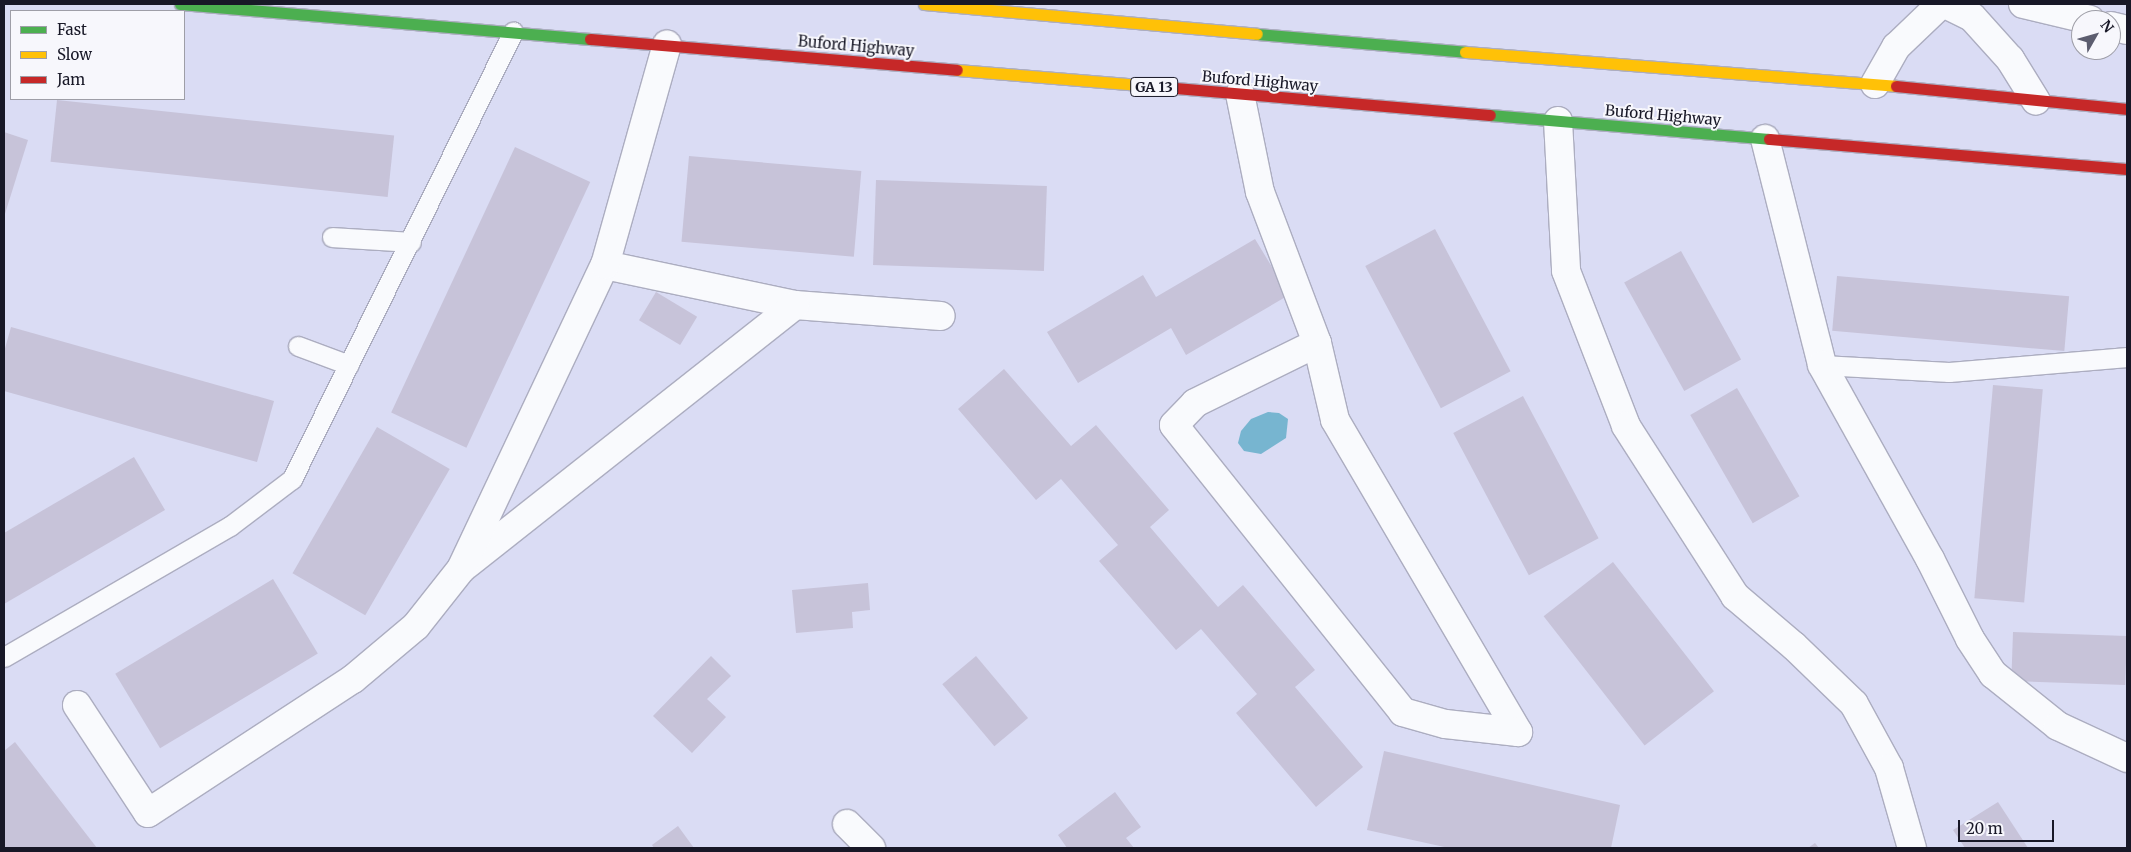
<!DOCTYPE html>
<style>
body{margin:0}
#map{position:relative;width:2131px;height:852px;overflow:hidden;background:#dadcf4;font-family:Merriweather,serif}
div>[style]{position:absolute}
.water>*{inset:0;background:#77b5d0}
.building>*{inset:0;background:#c7c3d9;transform-origin:0 0}
.roads{filter:drop-shadow(1px 0 #acadc0) drop-shadow(-1px 0 #acadc0) drop-shadow(0 1px #acadc0) drop-shadow(0 -1px #acadc0)}
.lane>*{height:19px;margin:-9.5px;padding:0 9.5px;transform-origin:9.5px;border-radius:9.5px;background:#f9fafd}
.street>*{height:28px;margin:-14px;padding:0 14px;transform-origin:14px;border-radius:14px;background:#f9fafd}
.fast>*{height:11px;margin:-5.5px;padding:0 5.5px;transform-origin:5.5px;border-radius:5.5px;background:#4caf50}
.slow>*{height:11px;margin:-5.5px;padding:0 5.5px;transform-origin:5.5px;border-radius:5.5px;background:#ffc107}
.jam>*{height:11px;margin:-5.5px;padding:0 5.5px;transform-origin:5.5px;border-radius:5.5px;background:#c62828}
span{translate:-50% -50%;white-space:nowrap;text-align:center;line-height:1.15;-webkit-text-stroke:4px #f7f7fc;paint-order:stroke}
.shield-label span{padding:1px 4px;background:#f7f7fc;border:1px solid;border-radius:4px;-webkit-text-stroke-width:0}
.shield-label{font-size:14px;color:#181827;font-weight:700}
.street-label{font-size:15px;color:#181827}
.frame{position:absolute;inset:0;border:5px solid #181827;pointer-events:none}
.legend{position:absolute;left:10px;top:10px;width:175px;height:90px;box-sizing:border-box;background:#f7f7fc;border:1px solid #9e9ea7;margin:0;padding:6px 9px;list-style:none;font-size:15px;color:#181827}
.legend li{display:flex;align-items:center;gap:10px;height:25px}
.legend b{width:25px;border:1px solid #9e9ea7}
.north{position:absolute;left:2071px;top:10px;width:50px;height:50px;box-sizing:border-box;background:#f7f7fc;border:1px solid #9e9ea7;border-radius:50%;rotate:52deg;font-size:14px;font-weight:700;line-height:20px;text-align:center;color:#181827}
.north::after{content:'';display:block;margin:auto;width:18px;height:22px;background:#5c5d6f;clip-path:polygon(50% 0,100% 100%,50% 72%,0 100%)}
.scale{position:absolute;left:1958px;top:820px;width:96px;height:22px;box-sizing:border-box;border:2px solid #181827;border-top:0;padding-left:6px;font-size:15px;line-height:18px;white-space:nowrap;color:#181827;-webkit-text-stroke:4px #f7f7fc;paint-order:stroke}
</style>
<div id="map">
<div class="water">
<div style="clip-path:polygon(1268px 412px,1279px 413px,1288px 419px,1286px 438px,1261px 454px,1244px 451px,1238px 443px,1241px 431px,1251px 419px)"></div>
</div>
<div class="building">
<div style="left:57px;top:100px;width:339px;height:62px;rotate:6deg"></div>
<div style="clip-path:polygon(4px 132px,28px 140px,4px 217px)"></div>
<div style="left:515px;top:147px;width:83px;height:293px;rotate:25deg"></div>
<div style="left:689px;top:156px;width:173px;height:86px;rotate:5deg"></div>
<div style="left:876px;top:180px;width:171px;height:85px;rotate:2deg"></div>
<div style="left:1435px;top:229px;width:161px;height:79px;rotate:62deg"></div>
<div style="clip-path:polygon(1255px 239px,1289px 295px,1186px 355px,1171px 328px,1078px 383px,1047px 332px,1143px 275px,1156px 297px)"></div>
<div style="left:1681px;top:251px;width:124px;height:65px;rotate:61deg"></div>
<div style="left:1837px;top:276px;width:233px;height:55px;rotate:5deg"></div>
<div style="left:656px;top:292px;width:48px;height:33px;rotate:31deg"></div>
<div style="clip-path:polygon(11px 327px,274px 401px,257px 462px,4px 391px,4px 352px)"></div>
<div style="clip-path:polygon(1004px 369px,1071px 446px,1096px 425px,1169px 510px,1150px 527px,1218px 607px,1243px 585px,1315px 670px,1295px 687px,1363px 767px,1316px 807px,1236px 713px,1257px 694px,1201px 629px,1176px 650px,1099px 561px,1118px 545px,1061px 479px,1036px 500px,958px 409px)"></div>
<div style="left:1993px;top:385px;width:50px;height:214px;rotate:5deg"></div>
<div style="left:1737px;top:388px;width:125px;height:54px;rotate:60deg"></div>
<div style="left:1523px;top:396px;width:161px;height:79px;rotate:62deg"></div>
<div style="left:377px;top:427px;width:84px;height:169px;rotate:30deg"></div>
<div style="clip-path:polygon(134px 457px,165px 510px,4px 604px,4px 533px)"></div>
<div style="left:1613px;top:562px;width:164px;height:88px;rotate:52deg"></div>
<div style="left:273px;top:579px;width:87px;height:184px;rotate:59deg"></div>
<div style="clip-path:polygon(868px 583px,870px 610px,852px 612px,853px 628px,796px 633px,792px 590px)"></div>
<div style="left:2013px;top:632px;width:114px;height:49px;rotate:2deg"></div>
<div style="clip-path:polygon(711px 656px,731px 676px,707px 699px,726px 717px,692px 753px,653px 716px)"></div>
<div style="left:976px;top:656px;width:81px;height:44px;rotate:50deg"></div>
<div style="clip-path:polygon(15px 742px,97px 848px,4px 848px,4px 751px)"></div>
<div style="clip-path:polygon(1384px 751px,1620px 805px,1611px 848px,1449px 848px,1367px 830px)"></div>
<div style="clip-path:polygon(1115px 792px,1141px 827px,1126px 838px,1134px 848px,1067px 848px,1058px 835px)"></div>
<div style="clip-path:polygon(1998px 802px,2028px 848px,1965px 848px,1953px 830px)"></div>
<div style="clip-path:polygon(678px 826px,694px 848px,654px 848px,652px 845px)"></div>
<div style="clip-path:polygon(1815px 843px,1819px 848px,1808px 848px)"></div>
</div>
<div class="roads">
<div class="lane">
<div style="left:332px;top:237px;width:79px;rotate:3.6deg"></div>
<div style="left:298px;top:346px;width:54px;rotate:20.4deg"></div>
<div style="left:1822px;top:365px;width:127px;rotate:3.2deg"></div>
<div style="left:1949px;top:372px;width:179px;rotate:-4.8deg"></div>
<div style="left:4px;top:657px;width:261px;rotate:-30.1deg"></div>
<div style="left:230px;top:526px;width:78px;rotate:-37.2deg"></div>
<div style="left:292px;top:479px;width:499px;rotate:-63.7deg"></div>
</div>
<div class="street">
<div style="left:1945px;top:4px;width:30px;rotate:26deg"></div>
<div style="left:1972px;top:17px;width:57px;rotate:47.9deg"></div>
<div style="left:2010px;top:59px;width:49px;rotate:58.2deg"></div>
<div style="left:2023px;top:4px;width:69px;rotate:13.4deg"></div>
<div style="left:2111px;top:26px;width:16px;rotate:14deg"></div>
<div style="left:1875px;top:84px;width:43px;rotate:-60.4deg"></div>
<div style="left:1896px;top:47px;width:62px;rotate:-43.7deg"></div>
<div style="left:1240px;top:94px;width:100px;rotate:78.5deg"></div>
<div style="left:1260px;top:192px;width:161px;rotate:69.3deg"></div>
<div style="left:1317px;top:343px;width:79px;rotate:76.8deg"></div>
<div style="left:1335px;top:420px;width:362px;rotate:59.6deg"></div>
<div style="left:1518px;top:732px;width:73px;rotate:-173.7deg"></div>
<div style="left:1445px;top:724px;width:44px;rotate:-164.1deg"></div>
<div style="left:1403px;top:712px;width:367px;rotate:-128.6deg"></div>
<div style="left:1174px;top:425px;width:30px;rotate:-46deg"></div>
<div style="left:1195px;top:403px;width:136px;rotate:-26.2deg"></div>
<div style="left:1558px;top:121px;width:150px;rotate:86.9deg"></div>
<div style="left:1566px;top:271px;width:166px;rotate:68.8deg"></div>
<div style="left:1626px;top:426px;width:202px;rotate:57.3deg"></div>
<div style="left:1735px;top:596px;width:77px;rotate:40.3deg"></div>
<div style="left:1794px;top:646px;width:83px;rotate:44deg"></div>
<div style="left:1854px;top:704px;width:73px;rotate:61.3deg"></div>
<div style="left:1889px;top:768px;width:83px;rotate:74deg"></div>
<div style="left:1765px;top:139px;width:233px;rotate:75.8deg"></div>
<div style="left:1822px;top:365px;width:222px;rotate:60.9deg"></div>
<div style="left:1930px;top:559px;width:89px;rotate:63.4deg"></div>
<div style="left:1970px;top:639px;width:42px;rotate:56.7deg"></div>
<div style="left:1993px;top:674px;width:83px;rotate:38.7deg"></div>
<div style="left:2058px;top:726px;width:76px;rotate:24.9deg"></div>
<div style="left:605px;top:265px;width:194px;rotate:11.9deg"></div>
<div style="left:795px;top:305px;width:146px;rotate:4.3deg"></div>
<div style="left:466px;top:565px;width:419px;rotate:-38.3deg"></div>
<div style="left:77px;top:705px;width:129px;rotate:56.7deg"></div>
<div style="left:148px;top:813px;width:245px;rotate:-33.2deg"></div>
<div style="left:353px;top:679px;width:82px;rotate:-40.1deg"></div>
<div style="left:416px;top:626px;width:73px;rotate:-51.7deg"></div>
<div style="left:461px;top:569px;width:336px;rotate:-64.7deg"></div>
<div style="left:605px;top:265px;width:229px;rotate:-74.3deg"></div>
<div style="left:847px;top:824px;width:34px;rotate:45deg"></div>
</div>
<div class="fast">
<div style="left:180px;top:4px;width:411px;rotate:4.9deg"></div>
<div style="left:1257px;top:34px;width:209px;rotate:4.9deg"></div>
<div style="left:1490px;top:115px;width:280px;rotate:4.9deg"></div>
</div>
<div class="slow">
<div style="left:924px;top:4px;width:334px;rotate:5.1deg"></div>
<div style="left:1465px;top:52px;width:432px;rotate:4.5deg"></div>
<div style="left:957px;top:70px;width:196px;rotate:4.7deg"></div>
</div>
<div class="jam">
<div style="left:590px;top:39px;width:368px;rotate:4.8deg"></div>
<div style="left:1152px;top:86px;width:339px;rotate:4.9deg"></div>
<div style="left:1896px;top:86px;width:232px;rotate:5.7deg"></div>
<div style="left:1769px;top:139px;width:359px;rotate:4.8deg"></div>
</div>
</div>
<div class="shield-label">
<span style="left:1154px;top:87px">GA 13</span>
</div>
<div class="street-label">
<span style="left:856px;top:46px;rotate:5deg">Buford Highway</span>
<span style="left:1260px;top:81px;rotate:5deg">Buford Highway</span>
<span style="left:1663px;top:115px;rotate:5deg">Buford Highway</span>
</div>
<div class="frame"></div>
<ul class="legend">
<li><b style="height:6px;background:#4caf50"></b>Fast</li>
<li><b style="height:6px;background:#ffc107"></b>Slow</li>
<li><b style="height:6px;background:#c62828"></b>Jam</li>
</ul>
<div class="north">N</div>
<div class="scale">20 m</div>
</div>
